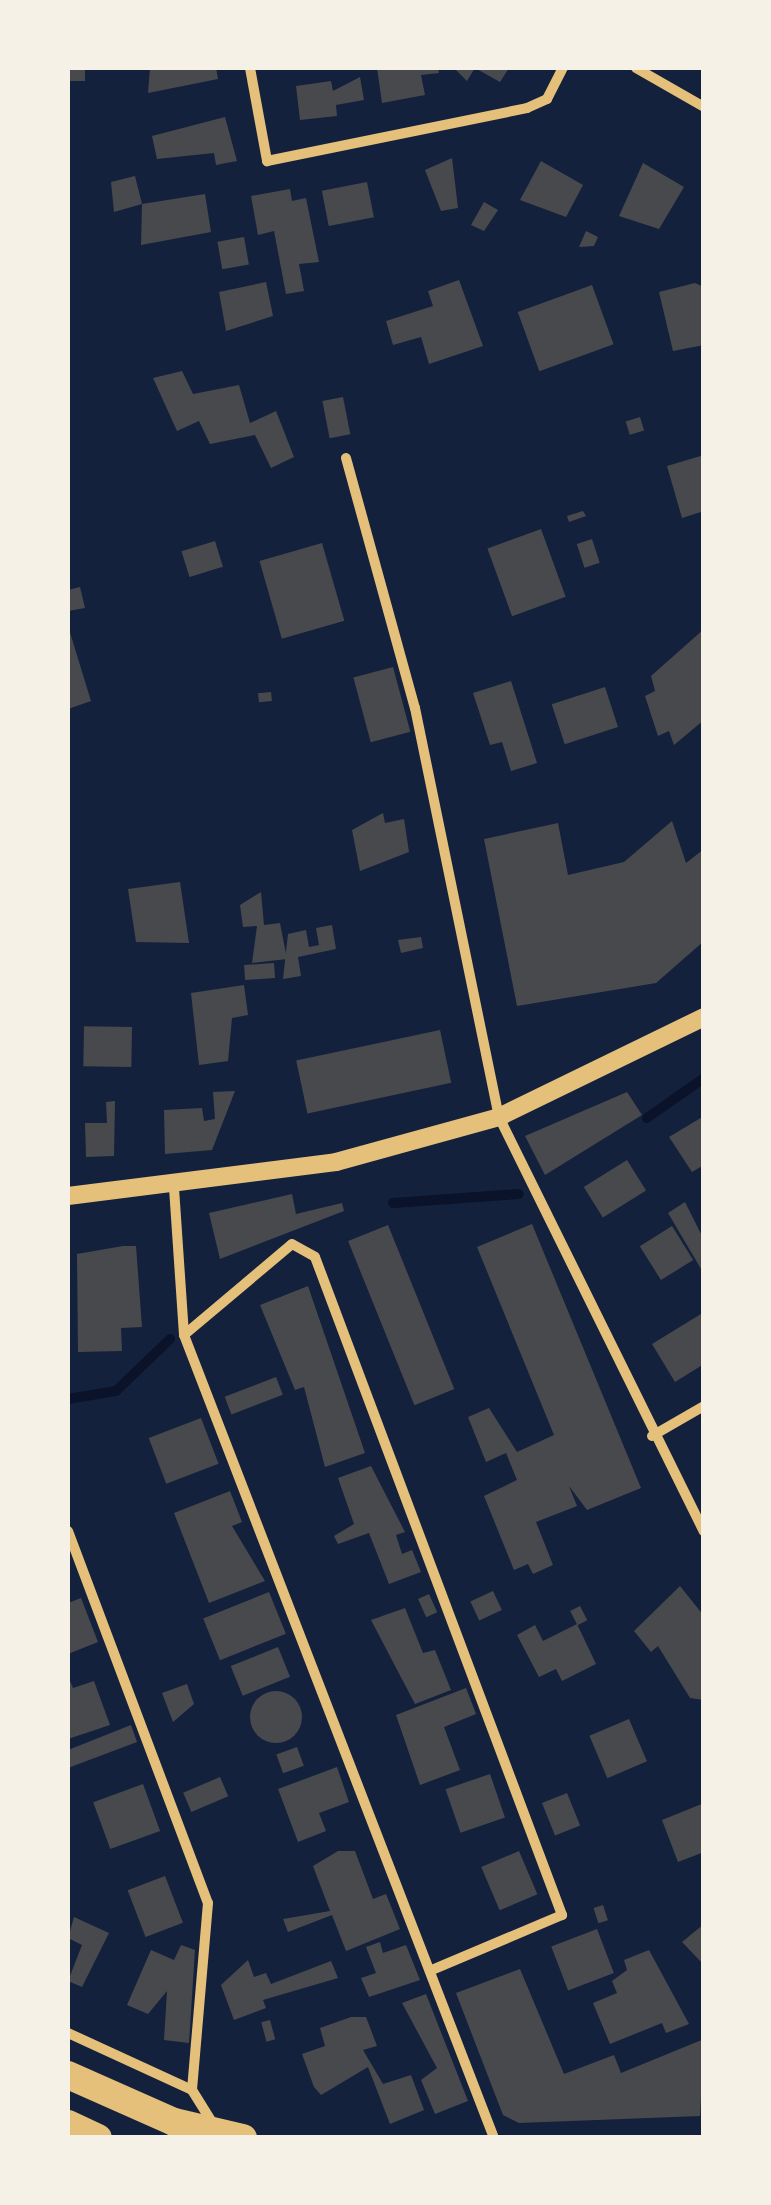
<!DOCTYPE html>
<style>
body{margin:0}
#map{position:relative;width:771px;height:2205px;overflow:hidden;background:#14213d;font-family:"Fira Sans",sans-serif}
div>[style]{position:absolute}
.stream>*{height:10px;margin:-5px;padding:0 5px;transform-origin:5px;border-radius:5px;background:#0b132b}
.building>*{inset:0;background:#48494c;transform-origin:0 0}
.round{border-radius:50%}
.minor>*{height:10px;margin:-5px;padding:0 5px;transform-origin:5px;border-radius:5px;background:#e5c07b}
.tertiary>*{height:18px;margin:-9px;padding:0 9px;transform-origin:9px;border-radius:9px;background:#e5c07b}
.trunk>*{height:28px;margin:-14px;padding:0 14px;transform-origin:14px;border-radius:14px;background:#e5c07b}
span{translate:-50% -50%;white-space:nowrap;text-align:center;line-height:1.15;-webkit-text-stroke:10px #f6f1e7;paint-order:stroke}
.frame{position:absolute;inset:0;border:70px solid #f6f1e7;pointer-events:none}
</style>
<div id="map">
<div class="stream">
<div style="left:647px;top:1118px;width:70px;rotate:-35.1deg"></div>
<div style="left:393px;top:1203px;width:126px;rotate:-4.1deg"></div>
<div style="left:68px;top:1399px;width:49px;rotate:-9.5deg"></div>
<div style="left:116px;top:1391px;width:75px;rotate:-43.9deg"></div>
</div>
<div class="building">
<div style="left:68px;top:68px;width:17px;height:13px"></div>
<div style="clip-path:polygon(216px 68px,218px 79px,148px 93px,150px 68px)"></div>
<div style="clip-path:polygon(377px 68px,438px 68px,439px 73px,421px 75px,425px 95px,382px 103px)"></div>
<div style="clip-path:polygon(454px 68px,509px 68px,500px 82px,475px 68px,467px 81px)"></div>
<div style="clip-path:polygon(360px 77px,364px 100px,336px 105px,337px 116px,300px 120px,296px 86px,331px 81px,333px 91px)"></div>
<div style="clip-path:polygon(225px 117px,237px 161px,216px 165px,214px 153px,157px 159px,152px 136px)"></div>
<div style="clip-path:polygon(452px 158px,458px 208px,441px 211px,425px 170px)"></div>
<div style="clip-path:polygon(541px 161px,583px 185px,566px 217px,520px 200px)"></div>
<div style="clip-path:polygon(643px 163px,684px 187px,659px 229px,619px 216px)"></div>
<div style="clip-path:polygon(135px 176px,142px 204px,205px 194px,211px 232px,141px 245px,142px 204px,114px 212px,111px 182px)"></div>
<div style="left:367px;top:182px;width:36px;height:46px;rotate:79deg"></div>
<div style="clip-path:polygon(290px 189px,292px 201px,306px 198px,319px 262px,299px 264px,304px 291px,286px 294px,274px 231px,258px 235px,251px 196px)"></div>
<div style="clip-path:polygon(484px 202px,498px 210px,484px 231px,471px 225px)"></div>
<div style="clip-path:polygon(586px 231px,598px 237px,594px 246px,579px 247px)"></div>
<div style="left:244px;top:237px;width:28px;height:27px;rotate:80deg"></div>
<div style="clip-path:polygon(459px 280px,483px 346px,429px 364px,421px 337px,393px 345px,386px 321px,433px 306px,428px 291px)"></div>
<div style="clip-path:polygon(266px 282px,273px 316px,226px 331px,219px 292px)"></div>
<div style="clip-path:polygon(695px 283px,704px 287px,704px 345px,673px 351px,659px 292px)"></div>
<div style="left:592px;top:285px;width:63px;height:79px;rotate:70deg"></div>
<div style="clip-path:polygon(182px 371px,193px 394px,239px 385px,250px 423px,276px 411px,294px 457px,271px 468px,255px 435px,210px 444px,199px 421px,177px 431px,153px 378px)"></div>
<div style="left:343px;top:397px;width:38px;height:21px;rotate:79deg"></div>
<div style="left:640px;top:417px;width:14px;height:15px;rotate:73deg"></div>
<div style="clip-path:polygon(704px 455px,704px 511px,682px 518px,667px 466px)"></div>
<div style="clip-path:polygon(583px 511px,586px 516px,569px 522px,567px 516px)"></div>
<div style="left:541px;top:529px;width:72px;height:57px;rotate:70deg"></div>
<div style="left:592px;top:539px;width:25px;height:16px;rotate:72deg"></div>
<div style="left:215px;top:541px;width:27px;height:35px;rotate:73deg"></div>
<div style="left:322px;top:543px;width:81px;height:65px;rotate:74deg"></div>
<div style="clip-path:polygon(80px 587px,85px 608px,68px 611px,68px 590px)"></div>
<div style="clip-path:polygon(68px 626px,91px 701px,68px 709px)"></div>
<div style="clip-path:polygon(704px 629px,704px 720px,674px 745px,669px 731px,658px 736px,645px 696px,655px 691px,651px 676px)"></div>
<div style="left:393px;top:667px;width:67px;height:41px;rotate:75deg"></div>
<div style="clip-path:polygon(511px 681px,537px 763px,511px 771px,502px 742px,490px 745px,473px 693px)"></div>
<div style="left:605px;top:687px;width:42px;height:56px;rotate:72deg"></div>
<div style="left:271px;top:692px;width:9px;height:13px;rotate:84deg"></div>
<div style="clip-path:polygon(383px 813px,385px 823px,404px 819px,409px 852px,360px 871px,352px 830px)"></div>
<div style="clip-path:polygon(672px 821px,686px 863px,704px 849px,704px 941px,656px 983px,517px 1006px,484px 839px,558px 823px,568px 875px,624px 862px)"></div>
<div style="clip-path:polygon(180px 882px,189px 943px,136px 942px,128px 889px)"></div>
<div style="clip-path:polygon(261px 892px,264px 925px,280px 923px,287px 959px,252px 963px,257px 926px,243px 927px,240px 905px)"></div>
<div style="clip-path:polygon(332px 925px,336px 949px,298px 957px,301px 976px,283px 979px,288px 934px,306px 930px,309px 947px,319px 945px,316px 928px)"></div>
<div style="clip-path:polygon(421px 937px,423px 948px,401px 953px,398px 940px)"></div>
<div style="left:274px;top:963px;width:15px;height:30px;rotate:86deg"></div>
<div style="clip-path:polygon(244px 985px,248px 1015px,232px 1018px,228px 1061px,199px 1065px,191px 993px)"></div>
<div style="left:132px;top:1027px;width:40px;height:48px;rotate:91deg"></div>
<div style="left:440px;top:1030px;width:54px;height:147px;rotate:78deg"></div>
<div style="clip-path:polygon(235px 1091px,212px 1150px,165px 1154px,164px 1110px,202px 1108px,204px 1121px,215px 1119px,213px 1092px)"></div>
<div style="clip-path:polygon(627px 1092px,642px 1115px,545px 1175px,525px 1136px)"></div>
<div style="clip-path:polygon(115px 1101px,114px 1156px,86px 1157px,85px 1123px,107px 1123px,106px 1102px)"></div>
<div style="clip-path:polygon(704px 1116px,704px 1165px,692px 1172px,669px 1137px)"></div>
<div style="left:627px;top:1160px;width:36px;height:51px;rotate:58deg"></div>
<div style="clip-path:polygon(292px 1194px,296px 1214px,342px 1203px,344px 1211px,220px 1259px,209px 1213px)"></div>
<div style="clip-path:polygon(685px 1202px,704px 1240px,704px 1274px,668px 1213px)"></div>
<div style="clip-path:polygon(532px 1224px,641px 1488px,587px 1510px,569px 1486px,577px 1506px,536px 1522px,553px 1565px,533px 1574px,528px 1564px,514px 1570px,484px 1496px,517px 1480px,506px 1453px,486px 1462px,468px 1417px,489px 1408px,517px 1452px,554px 1435px,477px 1247px)"></div>
<div style="left:388px;top:1225px;width:177px;height:43px;rotate:68deg"></div>
<div style="left:672px;top:1226px;width:40px;height:38px;rotate:58deg"></div>
<div style="clip-path:polygon(123px 1246px,136px 1246px,142px 1327px,121px 1328px,122px 1351px,78px 1352px,77px 1254px)"></div>
<div style="clip-path:polygon(308px 1286px,365px 1453px,325px 1467px,304px 1387px,295px 1390px,260px 1305px)"></div>
<div style="clip-path:polygon(701px 1314px,704px 1364px,675px 1382px,652px 1344px)"></div>
<div style="left:276px;top:1377px;width:19px;height:55px;rotate:69deg"></div>
<div style="left:201px;top:1418px;width:49px;height:56px;rotate:69deg"></div>
<div style="clip-path:polygon(371px 1466px,405px 1532px,396px 1535px,402px 1554px,412px 1550px,421px 1572px,389px 1584px,369px 1533px,338px 1544px,334px 1536px,354px 1524px,338px 1478px)"></div>
<div style="clip-path:polygon(230px 1491px,242px 1522px,232px 1526px,265px 1581px,209px 1603px,174px 1513px)"></div>
<div style="clip-path:polygon(680px 1586px,704px 1616px,704px 1700px,690px 1698px,658px 1646px,651px 1652px,634px 1631px)"></div>
<div style="left:493px;top:1591px;width:21px;height:25px;rotate:65deg"></div>
<div style="left:269px;top:1592px;width:45px;height:71px;rotate:68deg"></div>
<div style="left:429px;top:1594px;width:20px;height:12px;rotate:66deg"></div>
<div style="clip-path:polygon(81px 1598px,98px 1642px,68px 1654px,68px 1603px)"></div>
<div style="left:580px;top:1606px;width:16px;height:11px;rotate:63deg"></div>
<div style="clip-path:polygon(405px 1608px,423px 1653px,435px 1650px,451px 1690px,415px 1704px,371px 1620px)"></div>
<div style="clip-path:polygon(577px 1624px,596px 1664px,562px 1681px,556px 1669px,539px 1677px,517px 1635px,535px 1625px,543px 1641px)"></div>
<div style="left:278px;top:1647px;width:32px;height:51px;rotate:68deg"></div>
<div style="clip-path:polygon(68px 1676px,73px 1688px,94px 1681px,110px 1725px,68px 1739px)"></div>
<div style="clip-path:polygon(187px 1684px,194px 1704px,173px 1722px,162px 1693px)"></div>
<div style="clip-path:polygon(466px 1688px,476px 1714px,444px 1727px,460px 1770px,420px 1785px,396px 1715px)"></div>
<div class="round" style="left:250px;top:1691px;width:52px;height:52px"></div>
<div style="left:629px;top:1719px;width:46px;height:43px;rotate:67deg"></div>
<div style="clip-path:polygon(131px 1725px,137px 1742px,68px 1768px,68px 1750px)"></div>
<div style="left:297px;top:1747px;width:20px;height:22px;rotate:70deg"></div>
<div style="clip-path:polygon(337px 1767px,349px 1802px,319px 1813px,326px 1831px,298px 1842px,278px 1789px)"></div>
<div style="left:490px;top:1774px;width:46px;height:47px;rotate:71deg"></div>
<div style="left:220px;top:1777px;width:21px;height:40px;rotate:67deg"></div>
<div style="left:143px;top:1784px;width:50px;height:53px;rotate:70deg"></div>
<div style="left:567px;top:1793px;width:35px;height:27px;rotate:68deg"></div>
<div style="clip-path:polygon(704px 1803px,704px 1852px,678px 1862px,662px 1820px)"></div>
<div style="clip-path:polygon(338px 1851px,355px 1851px,373px 1899px,386px 1894px,400px 1929px,346px 1951px,332px 1915px,288px 1932px,283px 1919px,330px 1911px,313px 1866px)"></div>
<div style="left:519px;top:1851px;width:47px;height:41px;rotate:67deg"></div>
<div style="left:165px;top:1876px;width:50px;height:40px;rotate:69deg"></div>
<div style="left:603px;top:1905px;width:16px;height:10px;rotate:72deg"></div>
<div style="clip-path:polygon(74px 1917px,109px 1933px,82px 1987px,68px 1981px,82px 1945px,68px 1938px)"></div>
<div style="clip-path:polygon(704px 1924px,704px 1965px,682px 1942px)"></div>
<div style="left:597px;top:1929px;width:47px;height:49px;rotate:69deg"></div>
<div style="clip-path:polygon(380px 1942px,383px 1953px,406px 1945px,420px 1980px,369px 1997px,361px 1978px,376px 1973px,366px 1947px)"></div>
<div style="clip-path:polygon(181px 1945px,195px 1950px,189px 2043px,164px 2040px,167px 1991px,148px 2014px,127px 2005px,151px 1950px,174px 1960px)"></div>
<div style="clip-path:polygon(649px 1950px,689px 2024px,666px 2033px,662px 2023px,610px 2044px,593px 2003px,617px 1993px,612px 1981px,627px 1970px,624px 1960px)"></div>
<div style="clip-path:polygon(248px 1960px,254px 1977px,266px 1973px,271px 1984px,331px 1961px,338px 1978px,263px 2000px,266px 2008px,234px 2020px,221px 1985px)"></div>
<div style="clip-path:polygon(520px 1969px,564px 2074px,614px 2055px,621px 2073px,704px 2039px,700px 2116px,519px 2123px,503px 2115px,456px 1993px)"></div>
<div style="clip-path:polygon(426px 1994px,468px 2101px,435px 2114px,421px 2080px,437px 2068px,402px 2003px)"></div>
<div style="clip-path:polygon(351px 2017px,366px 2017px,377px 2046px,363px 2050px,383px 2084px,411px 2075px,424px 2110px,390px 2124px,368px 2067px,321px 2095px,314px 2087px,302px 2054px,325px 2046px,320px 2028px)"></div>
<div style="left:270px;top:2020px;width:20px;height:9px;rotate:75deg"></div>
</div>
<div class="minor">
<div style="left:250px;top:68px;width:95px;rotate:79.6deg"></div>
<div style="left:267px;top:161px;width:265px;rotate:-11.5deg"></div>
<div style="left:527px;top:108px;width:22px;rotate:-24deg"></div>
<div style="left:547px;top:99px;width:35px;rotate:-63deg"></div>
<div style="left:636px;top:68px;width:78px;rotate:29.8deg"></div>
<div style="left:346px;top:458px;width:259px;rotate:74.6deg"></div>
<div style="left:415px;top:708px;width:418px;rotate:78.4deg"></div>
<div style="left:499px;top:1117px;width:462px;rotate:63.7deg"></div>
<div style="left:174px;top:1188px;width:147px;rotate:86.1deg"></div>
<div style="left:184px;top:1335px;width:861px;rotate:68.89deg"></div>
<div style="left:184px;top:1335px;width:141px;rotate:-40.1deg"></div>
<div style="left:292px;top:1244px;width:26px;rotate:29deg"></div>
<div style="left:315px;top:1257px;width:703px;rotate:69.42deg"></div>
<div style="left:562px;top:1915px;width:141px;rotate:157.1deg"></div>
<div style="left:652px;top:1436px;width:60px;rotate:-30deg"></div>
<div style="left:68px;top:1531px;width:397px;rotate:69.4deg"></div>
<div style="left:208px;top:1903px;width:188px;rotate:94.9deg"></div>
<div style="left:68px;top:2033px;width:136px;rotate:24.7deg"></div>
<div style="left:192px;top:2090px;width:44px;rotate:58.1deg"></div>
</div>
<div class="tertiary">
<div style="left:68px;top:1196px;width:270px;rotate:-7.2deg"></div>
<div style="left:336px;top:1162px;width:169px;rotate:-15.4deg"></div>
<div style="left:499px;top:1117px;width:228px;rotate:-26deg"></div>
</div>
<div class="trunk">
<div style="left:68px;top:2075px;width:116px;rotate:23.9deg"></div>
<div style="left:174px;top:2122px;width:71px;rotate:13.1deg"></div>
<div style="left:68px;top:2124px;width:33px;rotate:25deg"></div>
</div>
<div class="frame"></div>
</div>
